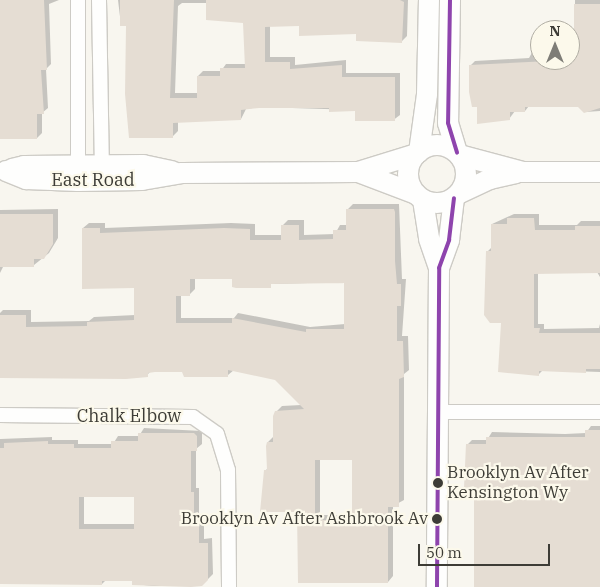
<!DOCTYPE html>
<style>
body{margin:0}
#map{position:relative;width:600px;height:587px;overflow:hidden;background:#f8f6ef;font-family:"IBM Plex Serif",serif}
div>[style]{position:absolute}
.shadow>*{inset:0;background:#0003}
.building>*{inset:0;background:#e5ddd3}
.roads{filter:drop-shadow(1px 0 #cdcbc5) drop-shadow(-1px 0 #cdcbc5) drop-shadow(0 1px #cdcbc5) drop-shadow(0 -1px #cdcbc5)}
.street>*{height:14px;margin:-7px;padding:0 7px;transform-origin:7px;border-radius:7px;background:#fefefd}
.secondary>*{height:20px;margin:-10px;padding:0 10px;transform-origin:10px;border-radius:10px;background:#fefefd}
.secondary>.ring{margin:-10px;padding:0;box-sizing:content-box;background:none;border:20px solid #fefefd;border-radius:50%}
.bus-1>*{height:4px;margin:-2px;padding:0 2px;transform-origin:2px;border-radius:2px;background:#8e44ad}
.dots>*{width:14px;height:14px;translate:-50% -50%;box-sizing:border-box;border:2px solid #fcf9eb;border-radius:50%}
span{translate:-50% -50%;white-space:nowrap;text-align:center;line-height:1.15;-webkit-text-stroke:4.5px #fcf9eb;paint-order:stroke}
.bus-label{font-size:17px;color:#3d3c36}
.left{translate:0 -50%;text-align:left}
.right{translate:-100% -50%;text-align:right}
.street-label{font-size:18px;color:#3d3c36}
.north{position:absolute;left:530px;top:20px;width:50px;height:50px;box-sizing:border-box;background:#fcf9eb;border:1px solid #b0ada3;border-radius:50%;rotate:0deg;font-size:14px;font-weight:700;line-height:20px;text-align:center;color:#3d3c36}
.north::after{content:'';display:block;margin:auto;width:18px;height:22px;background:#7e7d77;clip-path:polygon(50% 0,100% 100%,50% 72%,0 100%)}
.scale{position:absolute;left:418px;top:544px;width:132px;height:22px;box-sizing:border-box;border:2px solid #3d3c36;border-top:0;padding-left:6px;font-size:15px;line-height:18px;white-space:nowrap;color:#3d3c36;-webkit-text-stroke:4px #fcf9eb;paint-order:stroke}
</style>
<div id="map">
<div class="shadow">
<div style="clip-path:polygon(0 0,59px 0,49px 4px,51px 64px,46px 69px,48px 108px,42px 113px,42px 133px,37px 138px,0 138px)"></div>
<div style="clip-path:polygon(evenodd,118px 0,408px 0,407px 36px,402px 41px,300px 25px,270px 25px,270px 57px,295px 57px,295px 65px,346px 60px,346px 73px,400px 73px,400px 115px,392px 121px,357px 120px,357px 110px,259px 107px,246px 109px,241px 119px,178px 122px,178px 131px,173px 136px,128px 25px,121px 25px,118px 0,182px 3px,207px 3px,244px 22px,246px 64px,226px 64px,221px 71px,203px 71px,198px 76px,198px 93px,175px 93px,178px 6px,182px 3px)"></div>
<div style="clip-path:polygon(575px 0,600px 0,600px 111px,585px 112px,579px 106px,529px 106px,525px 111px,515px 111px,509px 119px,478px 106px,470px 66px,475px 61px,529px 58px,534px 49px,540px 49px,540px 60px,570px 60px,570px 49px,575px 49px)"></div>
<div style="clip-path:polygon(evenodd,353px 204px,399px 204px,402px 279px,406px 279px,402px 336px,408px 336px,409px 370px,404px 374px,404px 500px,393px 506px,393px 576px,388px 582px,299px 511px,265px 471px,268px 468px,268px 442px,274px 436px,276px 412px,282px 406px,301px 405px,276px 379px,234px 370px,228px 375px,183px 370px,151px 371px,147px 375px,126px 378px,0 377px,0 313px,3px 310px,31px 310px,31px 322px,89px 321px,94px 317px,135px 315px,135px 287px,83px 228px,89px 223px,105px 223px,105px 228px,231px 223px,255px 224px,255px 235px,283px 235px,283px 225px,288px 220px,304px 220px,304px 235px,335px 234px,340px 225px,347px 225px,347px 210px,353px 204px,195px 278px,234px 278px,234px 285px,345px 282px,345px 324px,310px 327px,238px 313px,234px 318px,181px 318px,181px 295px,189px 295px,195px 289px,195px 278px,353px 204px,320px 459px,353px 459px,353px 515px,320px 515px,320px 459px)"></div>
<div style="clip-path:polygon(58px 209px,58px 238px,49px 253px,34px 265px,4px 265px,0 273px,0 210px)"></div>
<div style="clip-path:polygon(514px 214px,539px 214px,539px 225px,577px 225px,581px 221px,600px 221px,600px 277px,597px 272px,538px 273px,538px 324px,544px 324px,544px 329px,599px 328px,600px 324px,600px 372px,543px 370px,539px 374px,499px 370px,503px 322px,487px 252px,492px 247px,492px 224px)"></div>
<div style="clip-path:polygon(591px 426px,600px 426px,600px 587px,475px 587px,475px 487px,467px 445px,472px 440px,487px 440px,492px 432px,565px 434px,586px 433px)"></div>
<div style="clip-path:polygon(evenodd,144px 428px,202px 431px,202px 444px,196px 449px,196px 488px,199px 488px,199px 514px,204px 514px,204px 539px,212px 538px,213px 574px,202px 585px,154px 586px,133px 584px,133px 580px,106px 580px,102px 584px,0 584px,0 439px,52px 437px,52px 440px,78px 440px,78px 444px,113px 444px,118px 436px,139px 436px,144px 428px,84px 495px,136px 495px,136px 524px,84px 524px,84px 495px)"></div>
</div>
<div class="building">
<div style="clip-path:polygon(0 0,44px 0,47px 70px,41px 70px,44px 114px,37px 114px,37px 139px,0 139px)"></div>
<div style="clip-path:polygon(120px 0,174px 0,170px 98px,197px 98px,197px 76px,220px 76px,220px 68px,245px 68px,243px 23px,206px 20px,206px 0,400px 0,404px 2px,402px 43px,356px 41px,356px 34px,299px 36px,299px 26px,265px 27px,265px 62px,290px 62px,290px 69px,342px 65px,342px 77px,395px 77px,395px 121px,355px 121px,355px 111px,329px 112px,329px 108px,259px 108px,241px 110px,241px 120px,173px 123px,173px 138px,129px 138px,125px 94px,126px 26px,120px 26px)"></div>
<div style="clip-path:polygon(574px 4px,600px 4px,600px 108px,584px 113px,578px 107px,525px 107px,525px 112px,510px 112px,510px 120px,477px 124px,477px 107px,472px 107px,469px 92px,469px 65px,570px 60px,570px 54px,574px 54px)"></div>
<div style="clip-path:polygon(evenodd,346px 209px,394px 209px,395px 212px,395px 261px,397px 284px,401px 284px,401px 306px,397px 306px,397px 341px,403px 341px,404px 377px,399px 379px,399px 507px,388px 507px,388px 583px,298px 583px,297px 512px,260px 512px,264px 470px,267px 470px,266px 446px,267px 442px,273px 442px,273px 416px,275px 411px,304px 409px,275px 380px,228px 370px,228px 377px,184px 377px,182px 372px,155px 372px,148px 373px,148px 377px,126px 379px,0 378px,0 315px,26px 315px,26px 327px,87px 326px,87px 322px,134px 320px,134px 288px,82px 289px,82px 228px,100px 228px,100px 233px,224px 228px,250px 229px,250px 240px,281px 240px,281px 225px,299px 225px,299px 240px,333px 239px,333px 230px,346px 230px,346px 209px,190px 279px,232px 279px,232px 287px,236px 288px,271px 288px,271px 284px,344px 283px,344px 329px,306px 329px,306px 332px,232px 318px,232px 323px,176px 323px,176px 296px,190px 296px,190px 279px,346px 209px,315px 460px,352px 460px,352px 520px,315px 520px,315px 460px)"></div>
<div style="clip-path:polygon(0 214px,53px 214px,53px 244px,44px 259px,34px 259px,34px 267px,0 267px)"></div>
<div style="clip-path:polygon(507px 218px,534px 218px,535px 230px,575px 230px,575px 226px,600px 226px,600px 273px,534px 274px,534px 328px,540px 328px,539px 333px,600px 333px,600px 369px,586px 369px,586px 373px,539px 371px,539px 376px,498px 372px,501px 323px,490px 323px,484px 315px,486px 251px,491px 251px,491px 224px,507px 224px)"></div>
<div style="clip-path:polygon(585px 430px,600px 430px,600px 587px,474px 587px,474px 488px,464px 488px,466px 444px,486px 444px,486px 437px,585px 437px)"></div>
<div style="clip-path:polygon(evenodd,138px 433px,194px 433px,197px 436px,197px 451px,191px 451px,191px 492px,194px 492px,194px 518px,199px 518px,199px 543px,208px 543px,208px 580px,202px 586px,191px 587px,132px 585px,132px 581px,102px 581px,102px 585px,0 584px,0 448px,4px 448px,4px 443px,48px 441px,48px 444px,74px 444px,74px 448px,111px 448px,111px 441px,138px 441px,138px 433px,79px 497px,134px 497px,134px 529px,79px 529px,79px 497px)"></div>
</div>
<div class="roads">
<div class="street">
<div style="left:99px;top:0;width:174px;rotate:89deg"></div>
<div style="left:78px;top:172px;width:172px;rotate:-90deg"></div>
<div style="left:438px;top:412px;width:162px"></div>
<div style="left:0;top:415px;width:193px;rotate:0.6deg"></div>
<div style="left:193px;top:417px;width:29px;rotate:35deg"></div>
<div style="left:217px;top:434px;width:38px;rotate:73deg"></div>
<div style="left:228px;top:470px;width:117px;rotate:89.5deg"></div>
</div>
<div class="secondary">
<div style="left:450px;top:0;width:123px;rotate:90.9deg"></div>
<div style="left:448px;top:123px;width:31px;rotate:73deg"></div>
<div class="ring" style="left:408px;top:145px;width:38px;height:38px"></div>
<div style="left:419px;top:152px;width:59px;rotate:-82.1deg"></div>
<div style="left:427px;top:94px;width:94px;rotate:-88.8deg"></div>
<div style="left:459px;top:155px;width:66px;rotate:14.9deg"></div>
<div style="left:523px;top:172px;width:77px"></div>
<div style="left:12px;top:169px;width:12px;rotate:-14deg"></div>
<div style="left:24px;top:166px;width:119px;rotate:-0.5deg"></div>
<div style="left:143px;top:165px;width:30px;rotate:12deg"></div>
<div style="left:6px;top:171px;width:22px;rotate:22deg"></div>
<div style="left:26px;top:179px;width:52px;rotate:2.2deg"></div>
<div style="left:78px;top:181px;width:64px;rotate:-0.9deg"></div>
<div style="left:142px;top:180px;width:40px;rotate:-10deg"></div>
<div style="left:181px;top:173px;width:177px;rotate:-0.3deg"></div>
<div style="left:358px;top:172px;width:61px;rotate:-17.2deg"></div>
<div style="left:358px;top:172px;width:62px;rotate:20.8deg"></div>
<div style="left:460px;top:193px;width:33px;rotate:-25deg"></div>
<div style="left:490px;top:179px;width:27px;rotate:-13deg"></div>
<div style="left:423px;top:200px;width:39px;rotate:81deg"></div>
<div style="left:429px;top:239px;width:31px;rotate:71deg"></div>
<div style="left:439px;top:268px;width:319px;rotate:90.4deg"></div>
<div style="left:439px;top:268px;width:30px;rotate:-70deg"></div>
<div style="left:449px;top:240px;width:42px;rotate:-83.2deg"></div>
</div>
</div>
<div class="bus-1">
<div style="left:450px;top:0;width:123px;rotate:90.9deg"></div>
<div style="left:448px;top:123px;width:31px;rotate:73deg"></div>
<div style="left:437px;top:587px;width:319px;rotate:-89.6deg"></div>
<div style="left:439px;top:268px;width:30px;rotate:-70deg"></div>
<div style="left:449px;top:240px;width:42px;rotate:-83.2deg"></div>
</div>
<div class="dots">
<div style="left:438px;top:483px;background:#3d3c36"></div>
<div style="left:437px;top:519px;background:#3d3c36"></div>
</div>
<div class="bus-label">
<span class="left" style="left:447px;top:483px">Brooklyn Av After<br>Kensington Wy</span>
<span class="right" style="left:428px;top:519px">Brooklyn Av After Ashbrook Av</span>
</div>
<div class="street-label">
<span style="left:93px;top:180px">East Road</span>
<span style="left:129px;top:416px">Chalk Elbow</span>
</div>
<div class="north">N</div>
<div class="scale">50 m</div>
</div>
